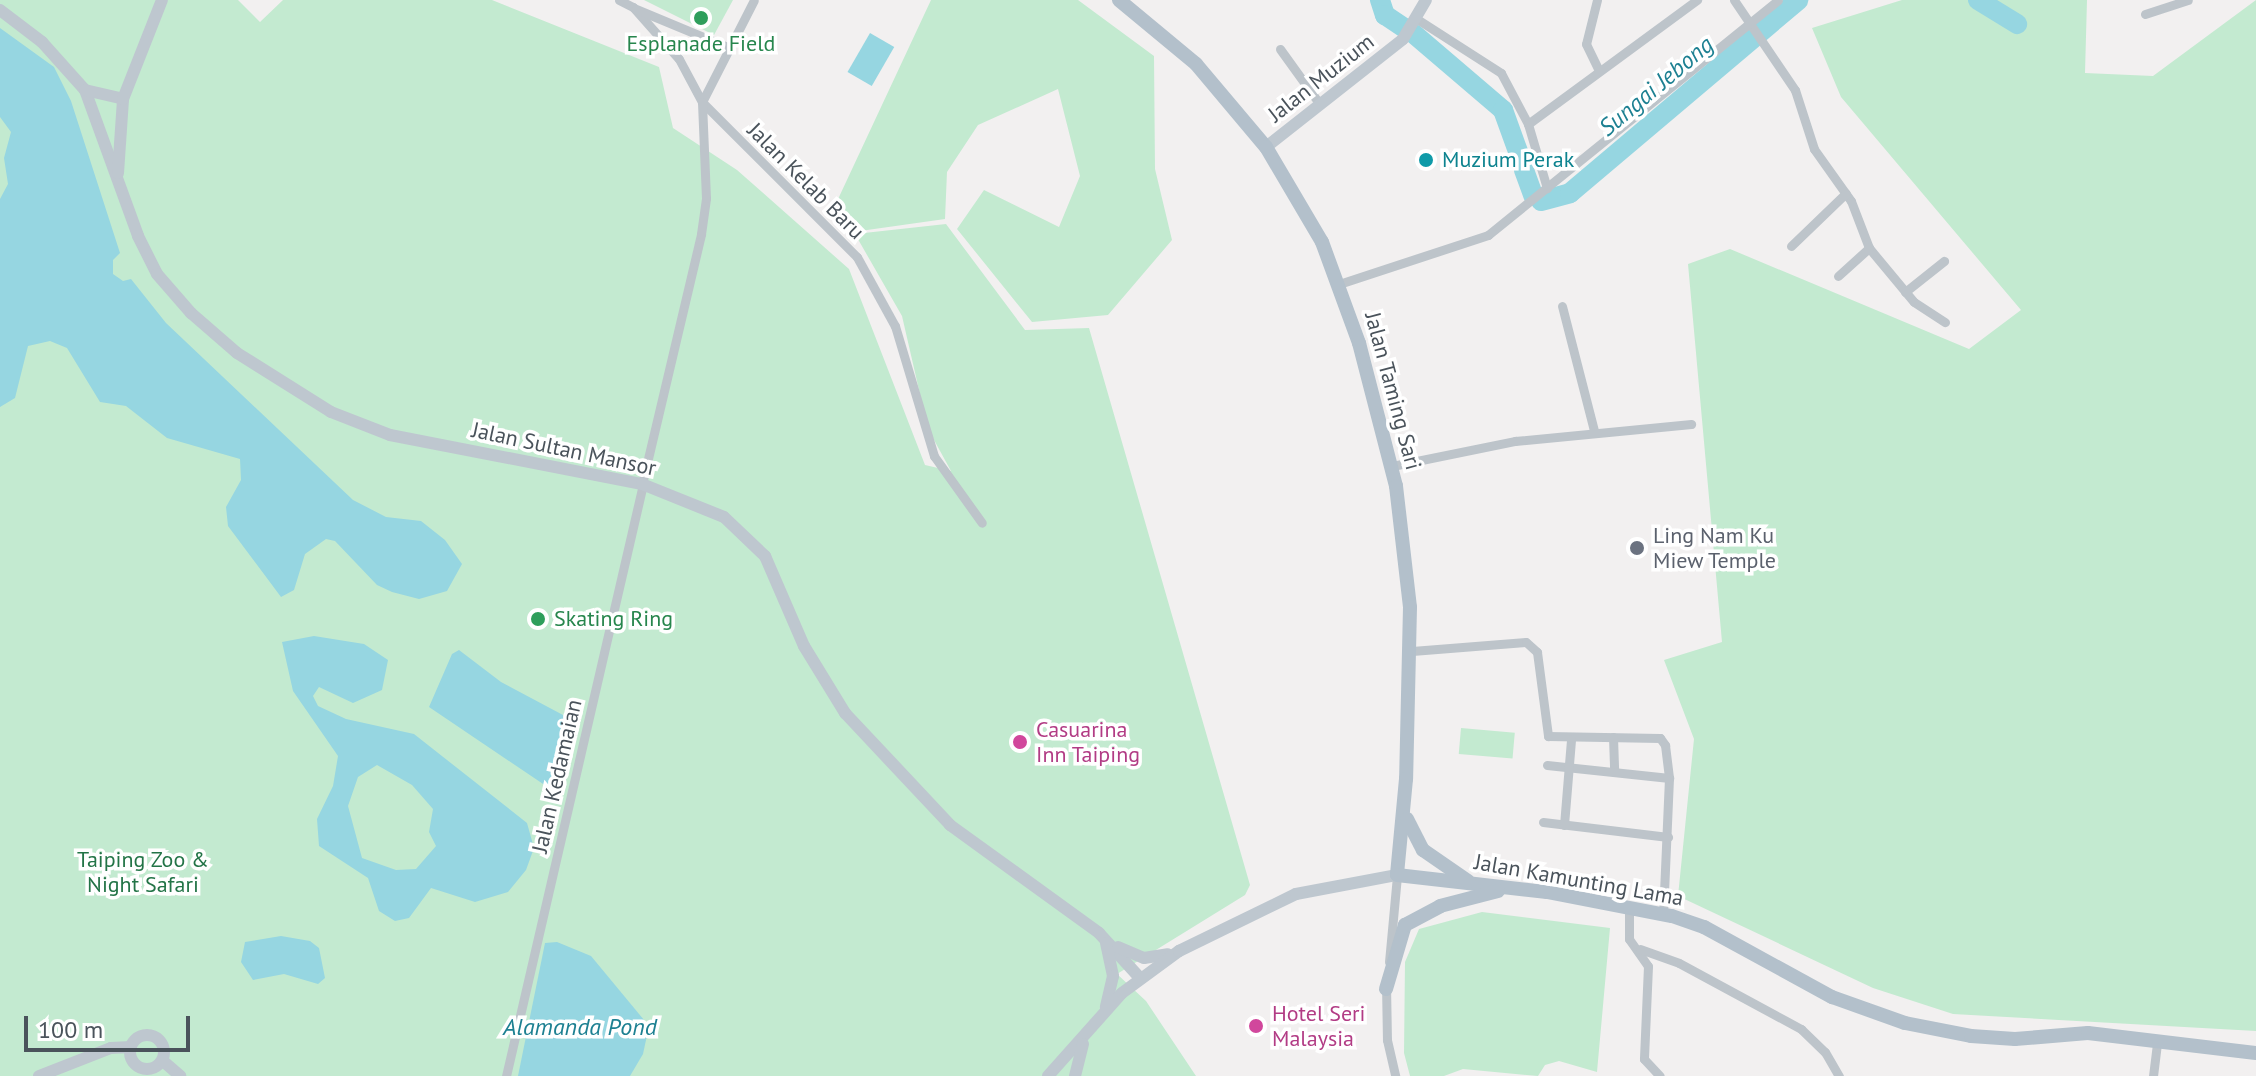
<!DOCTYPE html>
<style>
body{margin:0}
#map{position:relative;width:2256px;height:1076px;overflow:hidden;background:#f2f0f0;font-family:"PT Sans",sans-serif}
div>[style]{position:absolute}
.green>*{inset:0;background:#c3ead0;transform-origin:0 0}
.water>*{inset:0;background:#96d6e1;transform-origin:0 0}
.river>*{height:20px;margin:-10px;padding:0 10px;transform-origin:10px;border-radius:10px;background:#96d6e1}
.street>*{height:9px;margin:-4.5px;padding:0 4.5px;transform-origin:4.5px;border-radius:4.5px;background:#bdc4ca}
.secondary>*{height:12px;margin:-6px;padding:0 6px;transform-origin:6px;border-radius:6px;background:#bec7cf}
.secondary>.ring{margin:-6px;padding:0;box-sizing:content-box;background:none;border:12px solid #bec7cf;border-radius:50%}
.primary>*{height:14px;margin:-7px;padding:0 7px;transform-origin:7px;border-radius:7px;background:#b3c0cb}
.dots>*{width:22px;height:22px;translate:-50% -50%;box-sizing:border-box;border:4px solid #fff;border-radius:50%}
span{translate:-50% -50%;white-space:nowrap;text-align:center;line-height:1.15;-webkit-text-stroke:7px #fff;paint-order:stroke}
.leisure-label{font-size:22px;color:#27864d}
.left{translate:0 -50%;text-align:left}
.street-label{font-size:22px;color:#4a535b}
.culture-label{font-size:22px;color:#0d838f}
.worship-label{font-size:22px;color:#5b616d}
.hotel-label{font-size:22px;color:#b23c85}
.park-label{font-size:22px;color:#237447}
.water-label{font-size:24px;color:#1d8092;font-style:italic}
.scale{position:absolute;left:24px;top:1016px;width:166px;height:36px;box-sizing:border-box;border:4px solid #4a535b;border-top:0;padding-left:10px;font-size:24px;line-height:28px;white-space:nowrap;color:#4a535b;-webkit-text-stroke:6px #fff;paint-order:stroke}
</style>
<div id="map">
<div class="green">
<div style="clip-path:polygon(0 0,238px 0,260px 22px,283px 0,492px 0,659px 67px,673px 128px,737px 170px,849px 269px,925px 465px,951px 471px,928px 429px,902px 316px,855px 234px,946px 224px,1025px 330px,1089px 328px,1250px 885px,1245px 895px,1117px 974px,1146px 1001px,1196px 1076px,0 1076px)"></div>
<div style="clip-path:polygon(644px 0,733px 0,714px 35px)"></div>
<div style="clip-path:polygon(931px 0,1078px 0,1154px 56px,1155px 169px,1172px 240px,1108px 315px,1032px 322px,957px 229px,984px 190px,1059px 227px,1080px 176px,1058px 89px,978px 125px,947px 172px,945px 219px,853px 232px,832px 212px)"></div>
<div style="clip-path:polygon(1902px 0,2087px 0,2085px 73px,2153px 76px,2256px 0,2256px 1031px,1953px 1014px,1873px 988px,1678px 896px,1694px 739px,1664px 660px,1722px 642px,1688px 264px,1730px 249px,1969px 349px,2021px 310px,1841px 97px,1812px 28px)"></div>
<div style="left:1461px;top:728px;width:54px;height:26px;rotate:5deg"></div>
<div style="clip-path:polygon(1482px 912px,1610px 928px,1597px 1072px,1559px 1061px,1545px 1065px,1538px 1076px,1463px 1069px,1444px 1076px,1410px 1076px,1404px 1053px,1405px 962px,1419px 929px)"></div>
</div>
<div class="water">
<div style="clip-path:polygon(0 28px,54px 67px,71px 101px,120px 253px,113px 260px,113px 274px,123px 281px,131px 279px,166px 323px,353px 500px,386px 517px,421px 521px,445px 540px,462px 564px,447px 591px,419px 599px,392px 592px,377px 585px,335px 541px,326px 539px,305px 554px,294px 590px,281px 597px,228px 526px,226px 507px,241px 480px,240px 459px,167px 438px,126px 406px,100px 402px,67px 348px,50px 341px,28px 346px,15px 398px,0 407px,0 199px,8px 184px,4px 158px,11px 132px,0 117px)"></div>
<div style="left:870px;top:33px;width:28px;height:45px;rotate:30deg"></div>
<div style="clip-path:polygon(evenodd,314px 636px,364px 644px,388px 660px,382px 690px,353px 703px,319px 687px,313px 696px,318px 706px,346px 719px,414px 734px,527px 823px,534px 848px,526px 870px,508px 892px,475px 902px,431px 888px,409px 918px,395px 921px,379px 911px,368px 878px,319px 846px,317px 819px,333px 786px,338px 756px,293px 691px,282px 642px,314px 636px,377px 765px,412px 785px,433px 809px,429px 832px,436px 846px,416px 869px,396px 870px,362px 858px,348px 806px,358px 777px,377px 765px)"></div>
<div style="clip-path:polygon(459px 650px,501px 682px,563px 715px,567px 726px,552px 790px,429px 707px,452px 654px)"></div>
<div style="clip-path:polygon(281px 936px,310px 941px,319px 948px,325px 978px,318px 984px,284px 974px,253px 980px,241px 962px,245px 942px)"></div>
<div style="clip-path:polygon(557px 942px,591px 956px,649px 1026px,643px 1054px,630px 1076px,518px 1076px,545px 943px)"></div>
</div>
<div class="river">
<div style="left:1380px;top:0;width:16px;rotate:72deg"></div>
<div style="left:1385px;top:15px;width:22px;rotate:34deg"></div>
<div style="left:1978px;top:0;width:46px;rotate:31.6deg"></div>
<div style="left:1414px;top:34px;width:117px;rotate:40.5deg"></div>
<div style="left:1503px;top:110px;width:50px;rotate:70.1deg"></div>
<div style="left:1524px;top:170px;width:27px;rotate:70deg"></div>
<div style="left:1541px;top:201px;width:30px;rotate:-15deg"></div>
<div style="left:1570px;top:193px;width:299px;rotate:-40.2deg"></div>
</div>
<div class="street">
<div style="left:619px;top:0;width:16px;rotate:27deg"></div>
<div style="left:633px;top:7px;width:69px;rotate:48.5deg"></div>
<div style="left:679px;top:59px;width:49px;rotate:61.9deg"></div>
<div style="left:702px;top:102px;width:219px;rotate:45deg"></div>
<div style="left:857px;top:257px;width:79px;rotate:61.2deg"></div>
<div style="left:895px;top:326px;width:136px;rotate:73.3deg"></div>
<div style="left:934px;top:456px;width:82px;rotate:54.4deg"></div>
<div style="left:1597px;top:0;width:45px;rotate:104deg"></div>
<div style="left:1586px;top:44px;width:28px;rotate:64deg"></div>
<div style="left:1734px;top:0;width:109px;rotate:55.9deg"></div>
<div style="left:1795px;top:90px;width:62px;rotate:72.1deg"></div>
<div style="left:1814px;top:149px;width:64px;rotate:54.6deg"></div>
<div style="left:1851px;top:201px;width:50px;rotate:69deg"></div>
<div style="left:1869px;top:248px;width:70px;rotate:50.2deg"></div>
<div style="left:1914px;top:302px;width:37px;rotate:33deg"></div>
<div style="left:636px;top:9px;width:102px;rotate:22.5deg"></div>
<div style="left:2145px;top:14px;width:45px;rotate:-18deg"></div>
<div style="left:1417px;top:19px;width:100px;rotate:32.7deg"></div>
<div style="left:1501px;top:73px;width:58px;rotate:62.1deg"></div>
<div style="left:1528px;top:124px;width:67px;rotate:73.5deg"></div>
<div style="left:1280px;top:49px;width:67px;rotate:54.2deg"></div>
<div style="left:702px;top:102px;width:114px;rotate:-63deg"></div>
<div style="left:1528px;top:124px;width:210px;rotate:-36.3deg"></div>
<div style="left:1791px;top:246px;width:76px;rotate:-43.9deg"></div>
<div style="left:1838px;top:276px;width:42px;rotate:-42.1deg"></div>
<div style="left:1339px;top:284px;width:157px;rotate:-18.2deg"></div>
<div style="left:1488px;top:235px;width:373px;rotate:-39deg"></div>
<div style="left:1905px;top:292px;width:50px;rotate:-38.5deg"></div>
<div style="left:1562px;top:306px;width:129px;rotate:75.6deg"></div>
<div style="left:1392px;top:466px;width:126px;rotate:-11.5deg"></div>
<div style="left:1515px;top:441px;width:177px;rotate:-5.5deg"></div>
<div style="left:642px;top:484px;width:257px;rotate:-76.7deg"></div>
<div style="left:701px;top:234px;width:36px;rotate:-82deg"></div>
<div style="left:706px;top:198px;width:96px;rotate:-92.4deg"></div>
<div style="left:1412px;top:651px;width:114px;rotate:-4.5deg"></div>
<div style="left:1526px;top:642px;width:15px;rotate:42deg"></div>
<div style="left:1537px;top:652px;width:85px;rotate:82.5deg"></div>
<div style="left:1548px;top:736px;width:112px;rotate:1deg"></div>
<div style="left:1660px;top:738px;width:9px;rotate:54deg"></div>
<div style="left:1665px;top:745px;width:33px;rotate:83deg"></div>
<div style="left:1669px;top:778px;width:136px;rotate:92.5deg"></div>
<div style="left:1613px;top:737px;width:35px;rotate:88deg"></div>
<div style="left:1547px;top:765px;width:123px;rotate:6.1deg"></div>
<div style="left:1543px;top:822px;width:126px;rotate:6.8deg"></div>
<div style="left:1564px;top:825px;width:86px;rotate:-85.3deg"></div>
<div style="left:1629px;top:908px;width:31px;rotate:90deg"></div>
<div style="left:1629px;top:939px;width:33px;rotate:55deg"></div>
<div style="left:1648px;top:966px;width:93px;rotate:92.5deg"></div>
<div style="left:1644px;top:1059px;width:23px;rotate:47deg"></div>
<div style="left:1640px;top:949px;width:41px;rotate:19.7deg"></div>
<div style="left:1679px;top:963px;width:139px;rotate:28.4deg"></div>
<div style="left:1801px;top:1029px;width:33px;rotate:44deg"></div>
<div style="left:1825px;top:1052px;width:28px;rotate:60deg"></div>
<div style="left:1389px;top:962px;width:87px;rotate:-84.7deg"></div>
<div style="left:1386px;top:984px;width:56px;rotate:89deg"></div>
<div style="left:1387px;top:1040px;width:37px;rotate:77deg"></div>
<div style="left:506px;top:1076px;width:608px;rotate:-76.97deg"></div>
<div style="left:2153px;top:1076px;width:33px;rotate:-83deg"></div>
</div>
<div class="secondary">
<div style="left:0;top:10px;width:53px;rotate:37.3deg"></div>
<div style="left:42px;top:42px;width:64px;rotate:48.1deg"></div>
<div style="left:85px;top:90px;width:155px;rotate:70deg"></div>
<div style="left:138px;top:236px;width:42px;rotate:63.4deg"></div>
<div style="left:157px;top:274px;width:52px;rotate:48.9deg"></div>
<div style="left:191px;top:313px;width:61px;rotate:41deg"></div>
<div style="left:237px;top:353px;width:111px;rotate:32.1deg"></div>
<div style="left:331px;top:412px;width:63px;rotate:21.3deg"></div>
<div style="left:390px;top:435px;width:257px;rotate:11deg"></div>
<div style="left:642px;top:484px;width:88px;rotate:21.9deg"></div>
<div style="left:724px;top:517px;width:57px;rotate:43.6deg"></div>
<div style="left:765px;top:556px;width:98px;rotate:66.6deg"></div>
<div style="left:804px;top:646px;width:79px;rotate:58.5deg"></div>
<div style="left:845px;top:713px;width:154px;rotate:46.8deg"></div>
<div style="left:950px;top:825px;width:184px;rotate:35.9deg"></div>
<div style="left:1099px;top:933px;width:59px;rotate:47.7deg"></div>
<div style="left:85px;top:90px;width:39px;rotate:13deg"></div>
<div style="left:1266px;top:147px;width:174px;rotate:-38.2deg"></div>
<div style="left:1403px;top:39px;width:45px;rotate:-59.5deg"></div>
<div style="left:118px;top:173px;width:74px;rotate:-86.1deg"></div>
<div style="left:123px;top:99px;width:106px;rotate:-68.5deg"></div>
<div style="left:1106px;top:943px;width:34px;rotate:78deg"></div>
<div style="left:1113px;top:976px;width:32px;rotate:103deg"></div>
<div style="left:1118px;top:947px;width:28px;rotate:23deg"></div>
<div style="left:1144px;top:958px;width:24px;rotate:-9deg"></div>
<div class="ring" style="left:130px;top:1035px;width:22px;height:22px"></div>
<div style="left:163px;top:1061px;width:23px;rotate:41deg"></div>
<div style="left:39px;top:1076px;width:77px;rotate:-21.3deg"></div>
<div style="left:111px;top:1048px;width:20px;rotate:-3deg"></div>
<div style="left:1048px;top:1076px;width:111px;rotate:-48.3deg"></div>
<div style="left:1122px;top:993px;width:71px;rotate:-36.4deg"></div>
<div style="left:1179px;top:951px;width:130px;rotate:-26deg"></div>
<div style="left:1296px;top:894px;width:103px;rotate:-10.7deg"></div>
<div style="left:1075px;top:1076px;width:33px;rotate:-76deg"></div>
</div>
<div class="primary">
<div style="left:1119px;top:0;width:100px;rotate:39.7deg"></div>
<div style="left:1196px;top:64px;width:109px;rotate:49.9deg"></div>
<div style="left:1266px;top:147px;width:110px;rotate:59.5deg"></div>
<div style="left:1322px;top:242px;width:108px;rotate:69.9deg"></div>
<div style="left:1359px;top:343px;width:148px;rotate:75.5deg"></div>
<div style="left:1396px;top:486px;width:122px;rotate:83.4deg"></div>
<div style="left:1410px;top:607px;width:172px;rotate:91.3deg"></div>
<div style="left:1406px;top:779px;width:96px;rotate:95.4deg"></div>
<div style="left:1397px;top:875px;width:151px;rotate:6.5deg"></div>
<div style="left:1547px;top:892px;width:127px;rotate:10.9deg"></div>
<div style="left:1672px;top:916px;width:34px;rotate:19deg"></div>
<div style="left:1704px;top:927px;width:146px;rotate:28.7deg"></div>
<div style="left:1832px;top:997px;width:77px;rotate:19.6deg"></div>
<div style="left:1905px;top:1023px;width:67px;rotate:11.1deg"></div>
<div style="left:1971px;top:1036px;width:44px;rotate:3.9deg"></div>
<div style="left:2015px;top:1039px;width:73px;rotate:-4.7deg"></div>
<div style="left:2088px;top:1033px;width:169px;rotate:6.8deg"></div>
<div style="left:1407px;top:819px;width:35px;rotate:63deg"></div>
<div style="left:1423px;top:850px;width:55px;rotate:34.6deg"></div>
<div style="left:1386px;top:989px;width:67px;rotate:-73.5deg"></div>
<div style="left:1405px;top:925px;width:40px;rotate:-28deg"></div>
<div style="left:1440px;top:906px;width:60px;rotate:-14.5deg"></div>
</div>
<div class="dots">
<div style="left:701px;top:18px;background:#2e9e5b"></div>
<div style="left:1426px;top:160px;background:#0f9aa8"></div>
<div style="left:1637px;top:548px;background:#6b7280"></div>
<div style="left:538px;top:619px;background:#2e9e5b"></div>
<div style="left:1020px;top:742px;background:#d1479c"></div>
<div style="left:1256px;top:1026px;background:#d1479c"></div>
</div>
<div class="leisure-label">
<span style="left:701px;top:44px">Esplanade Field</span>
<span class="left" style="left:554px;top:619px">Skating Ring</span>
</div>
<div class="street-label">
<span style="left:1321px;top:78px;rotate:-38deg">Jalan Muzium</span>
<span style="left:806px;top:181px;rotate:45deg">Jalan Kelab Baru</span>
<span style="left:1393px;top:391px;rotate:75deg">Jalan Taming Sari</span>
<span style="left:564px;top:449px;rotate:12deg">Jalan Sultan Mansor</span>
<span style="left:557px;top:776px;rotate:-77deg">Jalan Kedamaian</span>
<span style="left:1579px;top:880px;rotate:10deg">Jalan Kamunting Lama</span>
</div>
<div class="culture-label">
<span class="left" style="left:1442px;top:160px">Muzium Perak</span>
</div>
<div class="worship-label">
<span class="left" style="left:1653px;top:548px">Ling Nam Ku<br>Miew Temple</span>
</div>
<div class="hotel-label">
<span class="left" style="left:1036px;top:742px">Casuarina<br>Inn Taiping</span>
<span class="left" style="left:1272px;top:1026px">Hotel Seri<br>Malaysia</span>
</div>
<div class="park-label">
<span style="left:143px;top:872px">Taiping Zoo &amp;<br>Night Safari</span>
</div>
<div class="water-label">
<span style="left:1656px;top:86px;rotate:-40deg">Sungai Jebong</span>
<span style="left:580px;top:1027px">Alamanda Pond</span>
</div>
<div class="scale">100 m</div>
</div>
